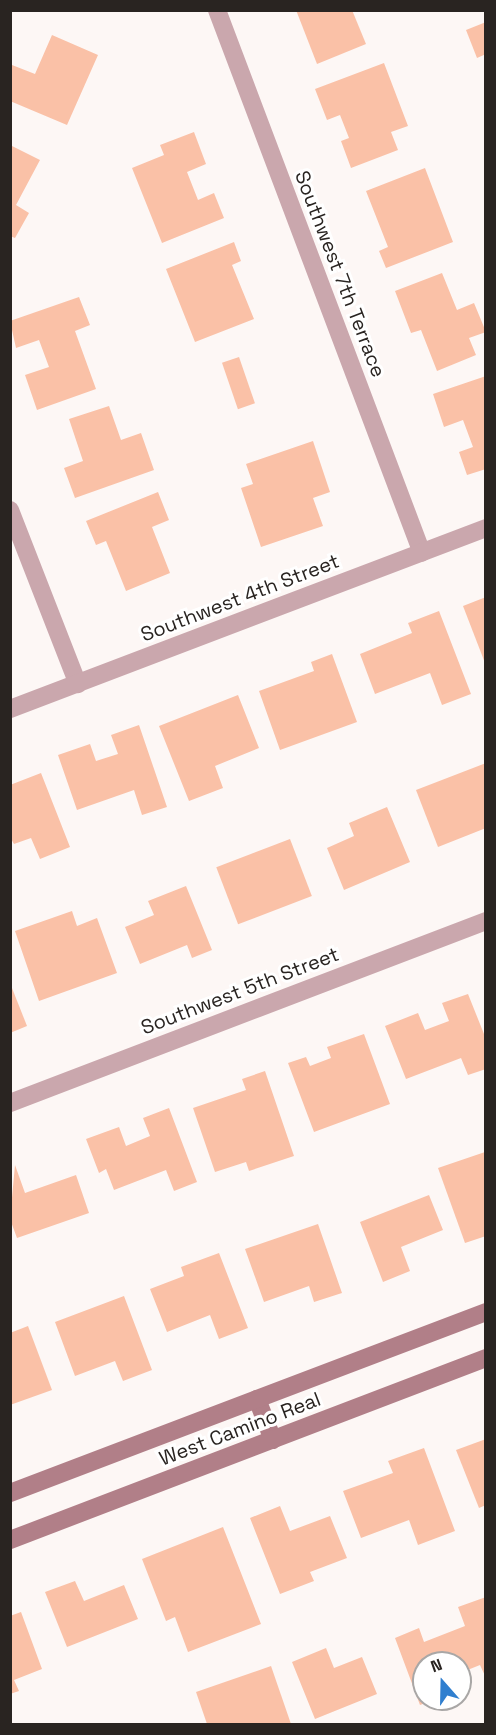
<!DOCTYPE html>
<style>
body{margin:0}
#map{position:relative;width:496px;height:1735px;overflow:hidden;background:#fdf7f5;font-family:"Space Grotesk",sans-serif}
div>[style]{position:absolute}
.building>*{inset:0;background:#fac1a7;transform-origin:0 0}
.street>*{height:18px;margin:-9px;padding:0 9px;transform-origin:9px;border-radius:9px;background:#caa7ad}
.secondary>*{height:18px;margin:-9px;padding:0 9px;transform-origin:9px;border-radius:9px;background:#b17f88}
span{translate:-50% -50%;white-space:nowrap;text-align:center;line-height:1.15;-webkit-text-stroke:6px #fff;paint-order:stroke}
.street-label{font-size:20px;color:#292421}
.frame{position:absolute;inset:0;border:12px solid #292421;pointer-events:none}
.north{position:absolute;left:412px;top:1651px;width:60px;height:60px;box-sizing:border-box;background:#fff;border:2px solid #a9a7a6;border-radius:50%;rotate:340deg;font-size:16px;font-weight:700;line-height:24px;text-align:center;color:#292421}
.north::after{content:'';display:block;margin:auto;width:21px;height:27px;background:#307fcf;clip-path:polygon(50% 0,100% 100%,50% 72%,0 100%)}
</style>
<div id="map">
<div class="building">
<div style="clip-path:polygon(296px 10px,352px 10px,366px 44px,317px 64px)"></div>
<div style="clip-path:polygon(486px 22px,486px 54px,477px 58px,466px 30px)"></div>
<div style="clip-path:polygon(52px 35px,98px 55px,67px 125px,10px 101px,12px 65px,35px 74px)"></div>
<div style="clip-path:polygon(384px 63px,408px 126px,391px 132px,398px 150px,351px 168px,341px 141px,349px 138px,340px 115px,327px 120px,315px 89px)"></div>
<div style="clip-path:polygon(194px 132px,206px 164px,187px 172px,198px 200px,214px 193px,224px 218px,162px 243px,132px 168px,164px 155px,160px 145px)"></div>
<div style="clip-path:polygon(10px 145px,40px 160px,16px 205px,29px 213px,15px 238px,10px 236px)"></div>
<div style="clip-path:polygon(425px 168px,453px 242px,386px 268px,379px 251px,388px 247px,366px 191px)"></div>
<div style="clip-path:polygon(234px 242px,241px 261px,232px 265px,254px 319px,195px 342px,166px 269px)"></div>
<div style="clip-path:polygon(442px 273px,457px 310px,474px 303px,486px 332px,469px 338px,476px 355px,437px 371px,421px 330px,411px 333px,395px 291px)"></div>
<div style="clip-path:polygon(79px 297px,90px 325px,75px 331px,96px 389px,37px 410px,25px 375px,49px 367px,39px 340px,16px 348px,10px 321px)"></div>
<div style="left:239px;top:357px;width:49px;height:18px;rotate:71deg"></div>
<div style="clip-path:polygon(486px 376px,486px 469px,467px 475px,459px 452px,473px 447px,463px 420px,444px 427px,433px 394px)"></div>
<div style="clip-path:polygon(109px 406px,121px 440px,141px 433px,154px 470px,75px 498px,64px 468px,83px 461px,69px 419px)"></div>
<div style="clip-path:polygon(313px 441px,330px 492px,313px 498px,323px 526px,261px 547px,241px 488px,253px 484px,246px 464px)"></div>
<div style="clip-path:polygon(158px 492px,169px 520px,152px 527px,170px 573px,126px 591px,106px 541px,96px 545px,86px 521px)"></div>
<div style="clip-path:polygon(486px 597px,486px 663px,485px 663px,463px 606px)"></div>
<div style="clip-path:polygon(439px 611px,471px 694px,442px 705px,430px 673px,375px 694px,360px 654px,412px 633px,408px 623px)"></div>
<div style="clip-path:polygon(332px 654px,357px 722px,280px 750px,259px 691px,314px 671px,311px 662px)"></div>
<div style="clip-path:polygon(238px 695px,259px 748px,215px 766px,223px 788px,189px 801px,159px 726px)"></div>
<div style="clip-path:polygon(139px 725px,167px 807px,142px 815px,134px 790px,77px 810px,58px 755px,90px 744px,96px 761px,118px 754px,111px 735px)"></div>
<div style="clip-path:polygon(486px 763px,486px 828px,438px 847px,416px 790px)"></div>
<div style="clip-path:polygon(41px 773px,70px 847px,40px 859px,31px 838px,14px 844px,10px 837px,10px 785px)"></div>
<div style="clip-path:polygon(387px 807px,410px 862px,344px 890px,327px 848px,354px 836px,349px 823px)"></div>
<div style="left:290px;top:839px;width:61px;height:79px;rotate:69deg"></div>
<div style="clip-path:polygon(186px 886px,212px 950px,192px 958px,187px 945px,140px 964px,125px 927px,154px 915px,148px 901px)"></div>
<div style="clip-path:polygon(72px 911px,77px 926px,97px 918px,117px 973px,39px 1001px,15px 931px)"></div>
<div style="clip-path:polygon(10px 983px,27px 1026px,10px 1033px)"></div>
<div style="clip-path:polygon(468px 994px,486px 1039px,486px 1069px,468px 1075px,461px 1058px,406px 1079px,385px 1026px,418px 1013px,425px 1030px,449px 1021px,442px 1003px)"></div>
<div style="clip-path:polygon(364px 1034px,390px 1104px,314px 1132px,288px 1063px,306px 1057px,310px 1066px,331px 1058px,327px 1047px)"></div>
<div style="clip-path:polygon(265px 1071px,294px 1156px,249px 1171px,246px 1162px,215px 1172px,193px 1108px,246px 1090px,242px 1079px)"></div>
<div style="clip-path:polygon(169px 1108px,197px 1182px,174px 1191px,166px 1170px,114px 1190px,106px 1169px,99px 1173px,86px 1139px,119px 1127px,126px 1146px,150px 1136px,143px 1118px)"></div>
<div style="clip-path:polygon(485px 1152px,486px 1236px,465px 1243px,438px 1168px)"></div>
<div style="clip-path:polygon(15px 1165px,25px 1193px,76px 1175px,89px 1213px,17px 1238px,10px 1219px)"></div>
<div style="clip-path:polygon(429px 1195px,443px 1230px,401px 1247px,410px 1271px,383px 1282px,360px 1222px)"></div>
<div style="clip-path:polygon(318px 1224px,342px 1293px,314px 1302px,309px 1286px,264px 1302px,245px 1249px)"></div>
<div style="clip-path:polygon(219px 1253px,248px 1328px,219px 1339px,210px 1315px,167px 1332px,150px 1289px,184px 1276px,181px 1267px)"></div>
<div style="clip-path:polygon(124px 1296px,152px 1370px,123px 1381px,115px 1361px,75px 1376px,55px 1322px)"></div>
<div style="clip-path:polygon(28px 1326px,52px 1390px,10px 1405px,10px 1333px)"></div>
<div style="clip-path:polygon(486px 1439px,486px 1505px,479px 1508px,456px 1450px)"></div>
<div style="clip-path:polygon(424px 1448px,455px 1531px,418px 1545px,409px 1520px,361px 1538px,343px 1491px,393px 1473px,388px 1461px)"></div>
<div style="clip-path:polygon(280px 1506px,290px 1531px,330px 1516px,347px 1558px,310px 1572px,314px 1581px,280px 1594px,250px 1518px)"></div>
<div style="clip-path:polygon(223px 1527px,261px 1624px,188px 1652px,175px 1617px,166px 1621px,142px 1559px)"></div>
<div style="clip-path:polygon(75px 1581px,84px 1601px,124px 1585px,138px 1619px,67px 1647px,45px 1592px)"></div>
<div style="clip-path:polygon(486px 1597px,486px 1678px,480px 1665px,460px 1673px,460px 1663px,424px 1663px,424px 1699px,436px 1699px,420px 1705px,395px 1638px,419px 1628px,424px 1642px,465px 1626px,458px 1607px)"></div>
<div style="clip-path:polygon(21px 1612px,42px 1669px,14px 1680px,19px 1691px,10px 1694px,10px 1616px)"></div>
<div style="clip-path:polygon(326px 1648px,334px 1668px,362px 1657px,377px 1694px,315px 1719px,292px 1662px)"></div>
<div style="clip-path:polygon(271px 1666px,291px 1724px,207px 1724px,196px 1692px)"></div>
</div>
<div class="street">
<div style="left:217px;top:10px;width:580px;rotate:69.32deg"></div>
<div style="left:10px;top:510px;width:187px;rotate:68.7deg"></div>
<div style="left:10px;top:709px;width:509px;rotate:-20.82deg"></div>
<div style="left:10px;top:1103px;width:510px;rotate:-20.92deg"></div>
</div>
<div class="secondary">
<div style="left:257px;top:1399px;width:44px;rotate:68.7deg"></div>
<div style="left:10px;top:1493px;width:509px;rotate:-20.82deg"></div>
<div style="left:10px;top:1540px;width:510px;rotate:-20.92deg"></div>
</div>
<div class="street-label">
<span style="left:340px;top:274px;rotate:69deg">Southwest 7th Terrace</span>
<span style="left:240px;top:598px;rotate:-21deg">Southwest 4th Street</span>
<span style="left:240px;top:991px;rotate:-21deg">Southwest 5th Street</span>
<span style="left:240px;top:1429px;rotate:-21deg">West Camino Real</span>
</div>
<div class="frame"></div>
<div class="north">N</div>
</div>
